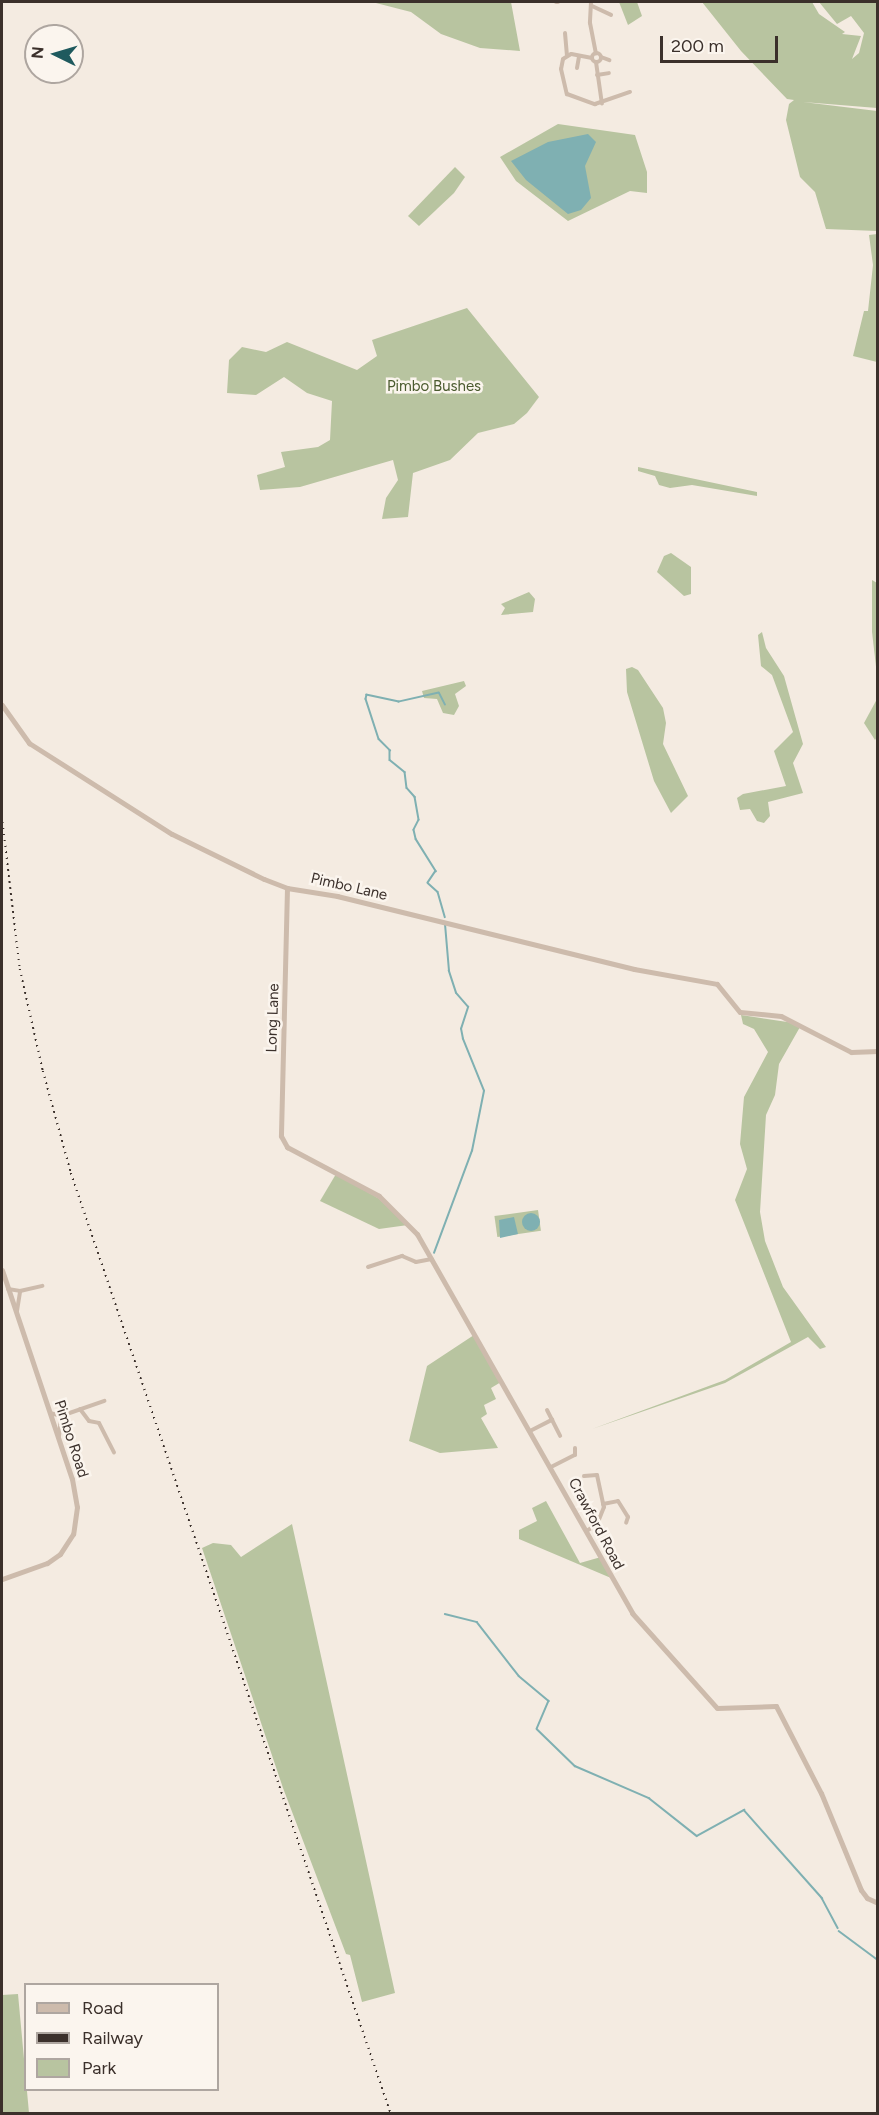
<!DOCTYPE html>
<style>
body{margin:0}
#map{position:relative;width:879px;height:2115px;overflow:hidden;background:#f4ebe1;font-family:Figtree,sans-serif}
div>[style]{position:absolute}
.green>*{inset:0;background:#b8c4a0;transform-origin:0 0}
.water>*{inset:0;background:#7fb0b2}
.round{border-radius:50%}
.stream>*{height:1.5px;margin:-0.75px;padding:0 0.75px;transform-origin:0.75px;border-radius:0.75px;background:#7fb0b2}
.minor>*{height:4px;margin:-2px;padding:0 2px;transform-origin:2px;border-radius:2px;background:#cdbbac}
.minor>.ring{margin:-2px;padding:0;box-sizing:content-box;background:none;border:4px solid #cdbbac;border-radius:50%}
.tertiary>*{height:5px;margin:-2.5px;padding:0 2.5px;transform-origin:2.5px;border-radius:2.5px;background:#cdbbac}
.rail>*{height:1.5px;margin-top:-0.75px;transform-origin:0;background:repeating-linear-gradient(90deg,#3b302b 0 1.5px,transparent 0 6px)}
span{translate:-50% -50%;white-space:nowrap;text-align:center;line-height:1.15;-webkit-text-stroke:5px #fbf5ee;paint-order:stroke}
.park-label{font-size:15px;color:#4a5a2e}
.street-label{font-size:15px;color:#3b302b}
.frame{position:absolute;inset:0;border:3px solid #3b302b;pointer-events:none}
.legend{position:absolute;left:24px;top:1983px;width:195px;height:108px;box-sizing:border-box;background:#fbf5ee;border:2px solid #aea6a0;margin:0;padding:8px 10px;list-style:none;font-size:18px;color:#3b302b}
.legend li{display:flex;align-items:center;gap:12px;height:30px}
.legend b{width:30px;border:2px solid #aea6a0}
.north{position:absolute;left:24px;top:24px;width:60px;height:60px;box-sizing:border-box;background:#fbf5ee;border:2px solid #aea6a0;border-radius:50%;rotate:275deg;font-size:16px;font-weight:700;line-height:24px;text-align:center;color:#3b302b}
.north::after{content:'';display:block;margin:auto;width:21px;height:27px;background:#1f5a5e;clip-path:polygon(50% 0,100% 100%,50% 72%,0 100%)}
.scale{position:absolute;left:660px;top:36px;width:118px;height:27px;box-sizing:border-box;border:3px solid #3b302b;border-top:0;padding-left:8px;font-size:18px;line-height:21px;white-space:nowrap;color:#3b302b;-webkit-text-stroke:4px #fbf5ee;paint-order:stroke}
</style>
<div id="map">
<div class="green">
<div style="clip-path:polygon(372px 2px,511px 2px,520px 51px,480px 48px,441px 34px,411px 12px)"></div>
<div style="clip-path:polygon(619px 2px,637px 2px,642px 16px,628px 25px)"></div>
<div style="clip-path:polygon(702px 2px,812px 2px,819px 14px,845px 32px,842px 34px,861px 36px,852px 59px,859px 53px,864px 33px,851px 16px,837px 24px,819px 2px,877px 2px,877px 108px,803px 102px,877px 111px,877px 231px,826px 229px,815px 192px,800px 177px,786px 120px,789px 104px,794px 100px,787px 99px,741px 51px)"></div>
<div style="clip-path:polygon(558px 124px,635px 135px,647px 172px,647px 193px,630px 191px,568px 221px,516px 181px,500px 157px)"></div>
<div style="clip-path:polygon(455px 167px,465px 177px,454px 193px,419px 226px,408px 216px)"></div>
<div style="clip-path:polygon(877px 234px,878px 234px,877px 362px,853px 356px,864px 311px,868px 311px,873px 265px,869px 235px)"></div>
<div style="clip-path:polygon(467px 308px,539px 397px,527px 413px,514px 424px,478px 433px,450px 460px,413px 473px,408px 517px,382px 519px,386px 498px,398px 480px,393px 460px,300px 487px,260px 490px,257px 475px,285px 467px,281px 452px,318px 447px,330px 440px,332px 401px,307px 393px,284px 377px,256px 395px,227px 393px,229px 360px,242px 347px,266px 352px,287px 342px,357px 370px,377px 356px,372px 340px)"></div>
<div style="clip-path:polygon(638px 467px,757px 492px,757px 496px,692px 485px,670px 488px,659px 485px,655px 476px,638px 471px)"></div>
<div style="clip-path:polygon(671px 553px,691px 567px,691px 594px,684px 596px,657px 572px,664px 556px)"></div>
<div style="clip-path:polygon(872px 580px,877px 583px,877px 675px,872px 632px)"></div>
<div style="clip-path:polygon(529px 592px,535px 599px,533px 612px,501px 615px,505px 608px,501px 604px)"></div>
<div style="clip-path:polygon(762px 632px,766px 648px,784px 676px,803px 744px,793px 763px,803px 793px,768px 802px,770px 816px,764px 823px,757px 821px,750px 809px,740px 810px,737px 798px,743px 794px,786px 786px,774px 751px,793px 732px,772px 675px,761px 666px,758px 635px)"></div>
<div style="clip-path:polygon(632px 667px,638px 670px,663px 708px,666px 723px,663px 744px,688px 796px,671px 813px,654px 781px,627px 692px,626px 669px)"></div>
<div style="clip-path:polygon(464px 681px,466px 686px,455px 694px,459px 706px,454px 715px,443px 713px,437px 699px,424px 698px,422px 691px)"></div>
<div style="clip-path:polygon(877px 699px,877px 737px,875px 740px,864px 723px)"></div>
<div style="clip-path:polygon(741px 1015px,794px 1023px,800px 1027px,779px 1064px,775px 1095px,766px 1115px,760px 1212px,765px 1241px,783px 1287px,826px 1347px,820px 1349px,808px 1337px,725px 1383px,592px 1429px,725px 1380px,791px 1342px,735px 1200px,747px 1169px,740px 1144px,744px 1097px,768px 1052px,754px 1029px,743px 1024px)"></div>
<div style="clip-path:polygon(336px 1174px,378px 1198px,408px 1225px,379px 1229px,320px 1201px)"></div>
<div style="left:538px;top:1210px;width:21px;height:44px;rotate:82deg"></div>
<div style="clip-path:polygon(474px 1335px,501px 1382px,491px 1388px,496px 1399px,484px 1405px,487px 1414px,481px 1418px,498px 1448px,440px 1453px,409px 1441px,427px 1366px)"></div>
<div style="clip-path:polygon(546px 1501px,580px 1563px,601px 1557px,611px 1578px,519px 1539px,519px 1530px,537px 1521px,532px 1508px)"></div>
<div style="clip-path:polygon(292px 1524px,395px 1993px,362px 2002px,350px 1955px,346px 1954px,283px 1788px,202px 1548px,213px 1543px,231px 1545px,241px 1557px)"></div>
<div style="clip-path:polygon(18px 1994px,29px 2113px,2px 2113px,2px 1995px)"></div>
</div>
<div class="water">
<div style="clip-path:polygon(588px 134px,596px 142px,585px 166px,591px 198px,581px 210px,568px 214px,526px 180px,511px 161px,548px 142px)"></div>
<div class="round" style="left:522px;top:1213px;width:18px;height:18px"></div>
<div style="clip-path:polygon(514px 1217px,518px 1234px,500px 1238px,499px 1220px)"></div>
</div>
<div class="stream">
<div style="left:445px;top:705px;width:13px;rotate:-117deg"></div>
<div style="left:439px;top:693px;width:41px;rotate:167.3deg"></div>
<div style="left:399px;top:702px;width:33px;rotate:-168deg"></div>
<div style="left:367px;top:695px;width:4px;rotate:104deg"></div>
<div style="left:366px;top:699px;width:42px;rotate:72deg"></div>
<div style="left:379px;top:739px;width:16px;rotate:45deg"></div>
<div style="left:390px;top:750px;width:10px;rotate:90deg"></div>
<div style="left:390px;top:760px;width:19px;rotate:39deg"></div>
<div style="left:405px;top:772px;width:16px;rotate:83deg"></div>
<div style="left:407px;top:788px;width:12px;rotate:48deg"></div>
<div style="left:415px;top:797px;width:23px;rotate:80deg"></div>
<div style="left:419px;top:820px;width:11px;rotate:117deg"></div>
<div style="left:414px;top:830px;width:9px;rotate:77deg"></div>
<div style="left:416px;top:839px;width:38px;rotate:58deg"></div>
<div style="left:436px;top:871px;width:14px;rotate:124deg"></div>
<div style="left:428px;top:883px;width:13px;rotate:42deg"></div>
<div style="left:438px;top:892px;width:26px;rotate:74deg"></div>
<div style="left:434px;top:1253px;width:109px;rotate:-69.6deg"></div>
<div style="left:472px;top:1151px;width:61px;rotate:-78.7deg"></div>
<div style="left:484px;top:1091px;width:56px;rotate:-112deg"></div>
<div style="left:463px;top:1039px;width:10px;rotate:-101deg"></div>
<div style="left:461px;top:1029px;width:23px;rotate:-72deg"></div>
<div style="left:468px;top:1007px;width:18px;rotate:-131deg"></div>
<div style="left:456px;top:993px;width:23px;rotate:-108deg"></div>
<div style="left:449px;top:971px;width:47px;rotate:-94.9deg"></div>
<div style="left:445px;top:1614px;width:33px;rotate:14deg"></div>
<div style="left:477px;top:1622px;width:68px;rotate:52.1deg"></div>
<div style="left:519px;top:1676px;width:39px;rotate:40deg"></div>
<div style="left:549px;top:1701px;width:30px;rotate:113deg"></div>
<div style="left:537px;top:1729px;width:53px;rotate:44.2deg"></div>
<div style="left:575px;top:1766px;width:81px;rotate:23.4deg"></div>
<div style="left:649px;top:1798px;width:61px;rotate:38.4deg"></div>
<div style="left:697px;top:1836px;width:54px;rotate:-29deg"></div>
<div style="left:744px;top:1810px;width:118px;rotate:48.4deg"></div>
<div style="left:822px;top:1898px;width:34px;rotate:62deg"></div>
<div style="left:839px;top:1931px;width:49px;rotate:36.6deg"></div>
</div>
<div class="minor">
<div style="left:556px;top:2px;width:2px"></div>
<div style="left:591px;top:2px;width:21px;rotate:93deg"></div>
<div style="left:590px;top:23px;width:31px;rotate:79deg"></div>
<div style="left:592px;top:6px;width:21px;rotate:25deg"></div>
<div style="left:565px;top:33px;width:22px;rotate:85deg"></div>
<div class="ring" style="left:591.5px;top:52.5px;width:5px;height:5px"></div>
<div style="left:601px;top:57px;width:9px;rotate:21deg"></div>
<div style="left:592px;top:58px;width:21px;rotate:-169deg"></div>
<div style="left:571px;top:54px;width:9px;rotate:148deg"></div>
<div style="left:563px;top:59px;width:10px;rotate:101deg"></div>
<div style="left:561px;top:69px;width:26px;rotate:77deg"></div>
<div style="left:567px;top:94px;width:30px;rotate:20deg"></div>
<div style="left:595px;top:104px;width:37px;rotate:-19deg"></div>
<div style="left:596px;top:62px;width:42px;rotate:81.9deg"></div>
<div style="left:577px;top:68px;width:11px;rotate:-80deg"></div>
<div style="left:597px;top:75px;width:12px;rotate:-9deg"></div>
<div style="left:368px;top:1267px;width:36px;rotate:-18deg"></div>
<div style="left:402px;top:1256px;width:15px;rotate:23deg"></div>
<div style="left:416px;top:1262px;width:16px;rotate:-11deg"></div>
<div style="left:8px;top:1289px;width:12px;rotate:9deg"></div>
<div style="left:20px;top:1291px;width:23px;rotate:-13deg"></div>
<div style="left:17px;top:1311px;width:20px;rotate:-81deg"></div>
<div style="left:80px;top:1409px;width:15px;rotate:53deg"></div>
<div style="left:89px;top:1421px;width:10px;rotate:11deg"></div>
<div style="left:99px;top:1423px;width:33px;rotate:63deg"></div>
<div style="left:547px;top:1410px;width:29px;rotate:63deg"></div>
<div style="left:50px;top:1413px;width:11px;rotate:15deg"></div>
<div style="left:61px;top:1416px;width:46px;rotate:-19.2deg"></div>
<div style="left:530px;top:1431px;width:25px;rotate:-27deg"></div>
<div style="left:59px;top:1436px;width:20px;rotate:-84deg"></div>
<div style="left:551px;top:1467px;width:27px;rotate:-27deg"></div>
<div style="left:575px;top:1455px;width:7px;rotate:-90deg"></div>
<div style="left:584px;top:1476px;width:13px;rotate:-4deg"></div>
<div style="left:597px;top:1475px;width:33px;rotate:78deg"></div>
<div style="left:604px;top:1507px;width:18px;rotate:112deg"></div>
<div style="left:597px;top:1524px;width:11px;rotate:146deg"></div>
<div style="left:603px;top:1504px;width:15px;rotate:-11deg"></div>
<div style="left:618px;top:1501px;width:19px;rotate:58deg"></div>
<div style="left:628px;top:1517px;width:6px;rotate:108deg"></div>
</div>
<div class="tertiary">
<div style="left:2px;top:705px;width:47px;rotate:54.6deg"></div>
<div style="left:29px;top:743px;width:169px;rotate:32.5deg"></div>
<div style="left:172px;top:834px;width:102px;rotate:26.1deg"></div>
<div style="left:264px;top:879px;width:25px;rotate:21deg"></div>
<div style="left:287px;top:888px;width:51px;rotate:9.1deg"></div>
<div style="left:337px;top:896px;width:306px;rotate:13.8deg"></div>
<div style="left:634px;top:969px;width:84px;rotate:10.2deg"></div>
<div style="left:717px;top:984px;width:36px;rotate:51deg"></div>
<div style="left:740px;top:1012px;width:41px;rotate:5.6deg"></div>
<div style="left:781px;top:1016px;width:79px;rotate:27.2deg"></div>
<div style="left:851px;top:1052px;width:27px;rotate:-2deg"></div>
<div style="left:287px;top:888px;width:248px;rotate:91.4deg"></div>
<div style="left:281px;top:1136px;width:13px;rotate:61deg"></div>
<div style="left:287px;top:1147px;width:104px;rotate:28deg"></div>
<div style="left:379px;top:1196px;width:54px;rotate:45deg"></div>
<div style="left:417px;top:1234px;width:436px;rotate:60.4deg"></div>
<div style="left:632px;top:1613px;width:127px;rotate:48.2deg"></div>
<div style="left:717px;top:1708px;width:59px;rotate:-1.9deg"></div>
<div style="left:776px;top:1706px;width:98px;rotate:62.7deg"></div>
<div style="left:821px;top:1793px;width:105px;rotate:67.6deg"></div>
<div style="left:861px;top:1890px;width:10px;rotate:53deg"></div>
<div style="left:867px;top:1898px;width:12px;rotate:24deg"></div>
<div style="left:2px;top:1270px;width:220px;rotate:71.5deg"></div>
<div style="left:72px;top:1479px;width:28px;rotate:80deg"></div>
<div style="left:77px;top:1507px;width:27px;rotate:98deg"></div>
<div style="left:73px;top:1534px;width:24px;rotate:123deg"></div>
<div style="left:60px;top:1554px;width:16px;rotate:145deg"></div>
<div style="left:47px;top:1563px;width:48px;rotate:160.4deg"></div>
</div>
<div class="rail">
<div style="left:2px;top:816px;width:154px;rotate:83.3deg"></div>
<div style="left:20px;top:969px;width:105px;rotate:77.3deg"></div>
<div style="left:43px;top:1071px;width:106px;rotate:74.6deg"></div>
<div style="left:71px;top:1173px;width:994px;rotate:71.22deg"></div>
</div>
<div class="park-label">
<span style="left:434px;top:387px">Pimbo Bushes</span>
</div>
<div class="street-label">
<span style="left:349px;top:887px;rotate:13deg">Pimbo Lane</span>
<span style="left:273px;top:1018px;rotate:-88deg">Long Lane</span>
<span style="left:71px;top:1439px;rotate:72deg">Pimbo Road</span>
<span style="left:596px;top:1524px;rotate:62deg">Crawford Road</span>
</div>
<div class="frame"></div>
<ul class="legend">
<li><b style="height:8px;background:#cdbbac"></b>Road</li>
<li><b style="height:8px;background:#3b302b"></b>Railway</li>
<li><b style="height:16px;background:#b8c4a0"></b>Park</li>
</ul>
<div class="north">N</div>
<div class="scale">200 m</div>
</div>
